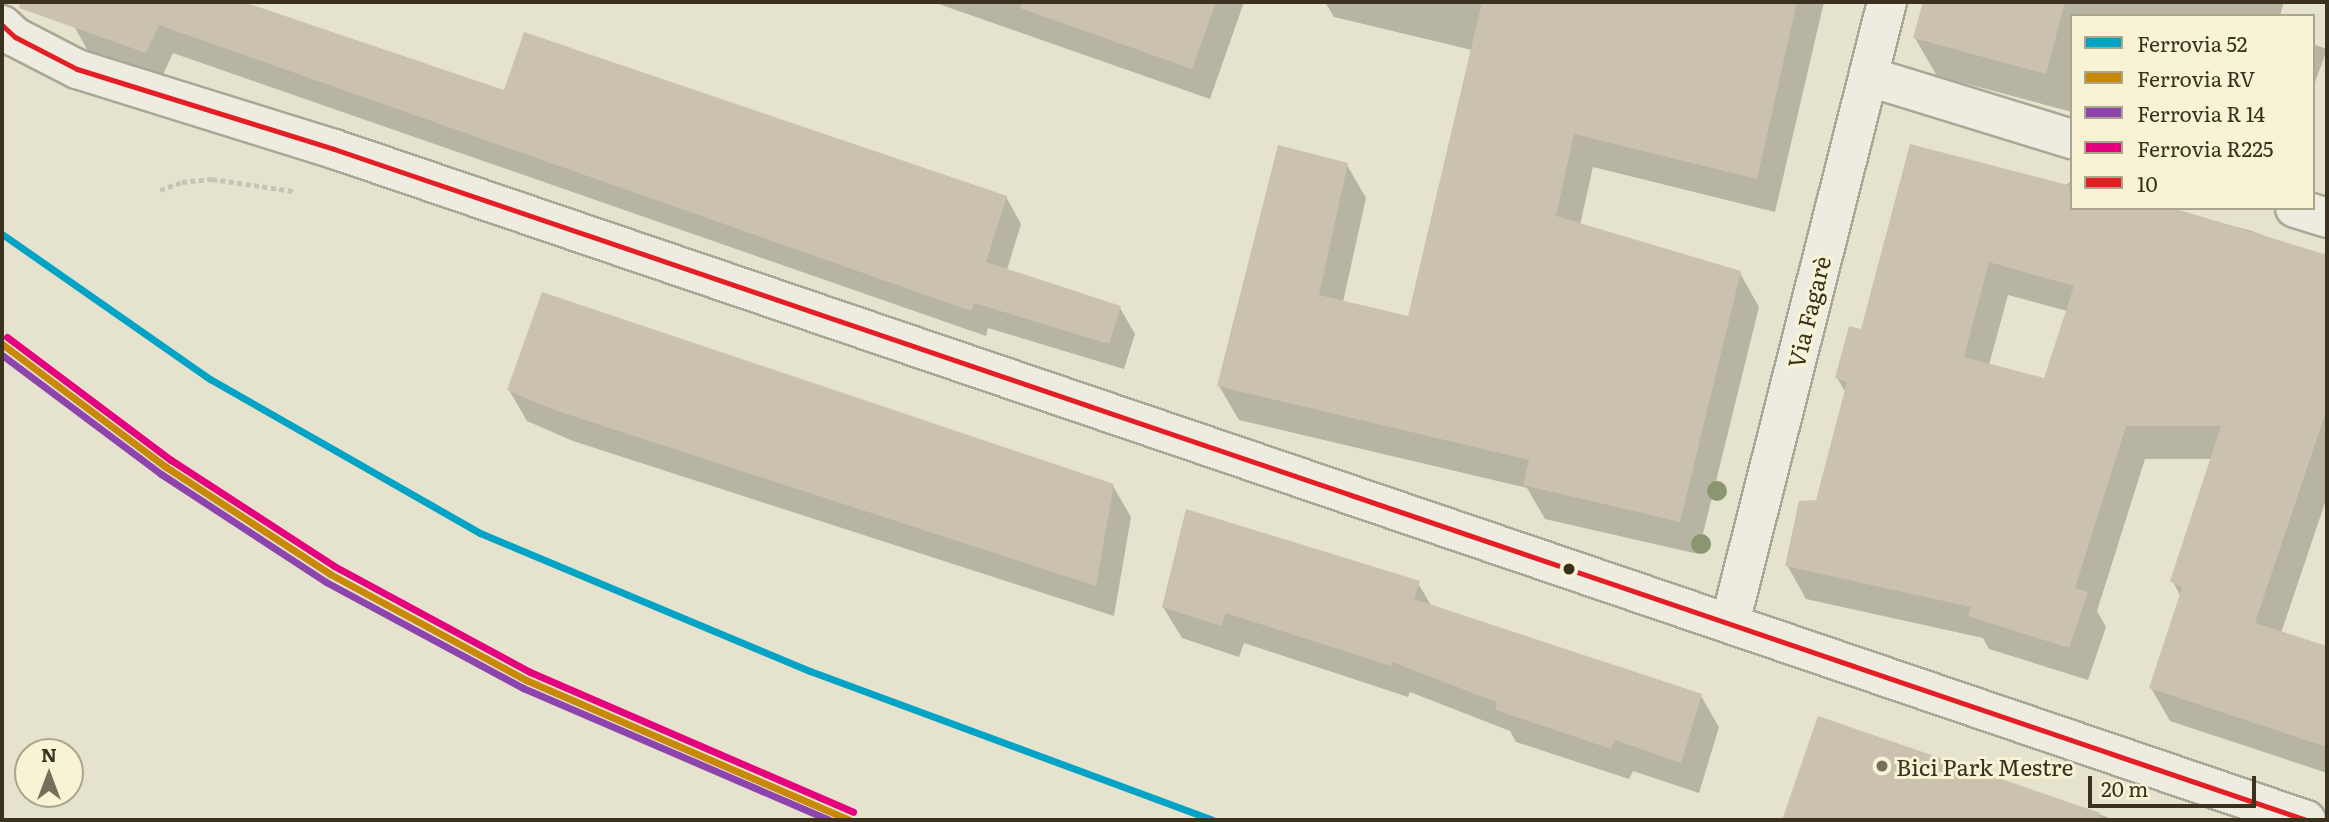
<!DOCTYPE html>
<meta charset="utf-8">
<style>
body{margin:0}
#map{position:relative;width:2329px;height:822px;overflow:hidden;background:#e5e2ce;font-family:Literata,serif}
div>[style]{position:absolute}
.shadow>*{inset:0;background:#0003;transform-origin:0 0}
.building>*{inset:0;background:#cac2af}
.path>*{height:4.5px;margin-top:-2.25px;transform-origin:0;background:repeating-linear-gradient(90deg,#c6c3b7 0 5px,transparent 0 8.5px)}
.roads{filter:drop-shadow(2px 0 #aba797) drop-shadow(-2px 0 #aba797) drop-shadow(0 2px #aba797) drop-shadow(0 -2px #aba797)}
.minor>*{height:38px;margin:-19px;padding:0 19px;transform-origin:19px;border-radius:19px;background:#eeece0}
.tertiary>*{height:38px;margin:-19px;padding:0 19px;transform-origin:19px;border-radius:19px;background:#eeece0}
.bus-1>*{height:5px;margin:-2.5px;padding:0 2.5px;transform-origin:2.5px;border-radius:2.5px;background:#e31e24}
.rail-1>*{height:7px;margin:-3.5px;padding:0 3.5px;transform-origin:3.5px;border-radius:3.5px;background:#03a3c5}
.rail-2>*{height:7px;margin:-3.5px;padding:0 3.5px;transform-origin:3.5px;border-radius:3.5px;background:#c88908}
.rail-3>*{height:7px;margin:-3.5px;padding:0 3.5px;transform-origin:3.5px;border-radius:3.5px;background:#8e44ad}
.rail-4>*{height:7px;margin:-3.5px;padding:0 3.5px;transform-origin:3.5px;border-radius:3.5px;background:#e5007d}
.trees>*{width:20px;height:20px;margin:-10px;border-radius:50%;background:#8b9670}
.dots>*{width:19px;height:19px;translate:-50% -50%;box-sizing:border-box;border:4px solid #f7f3d4;border-radius:50%}
span{translate:-50% -50%;white-space:nowrap;text-align:center;line-height:1.15;-webkit-text-stroke:6px #f7f3d4;paint-order:stroke}
.street-label{font-size:23px;color:#3a311e}
.poi-label{font-size:23px;color:#3a311e}
.left{translate:0 -50%;text-align:left}
.frame{position:absolute;inset:0;border:4px solid #3a311e;pointer-events:none}
.legend{position:absolute;left:2070px;top:14px;width:245px;height:196px;box-sizing:border-box;background:#f7f3d4;border:2px solid #aba58b;margin:0;padding:9px 12px;list-style:none;font-size:21px;color:#3a311e}
.legend li{display:flex;align-items:center;gap:14px;height:35px}
.legend b{width:35px;border:2px solid #aba58b}
.north{position:absolute;left:14px;top:738px;width:70px;height:70px;box-sizing:border-box;background:#f7f3d4;border:2px solid #aba58b;border-radius:50%;rotate:0deg;font-size:19px;font-weight:700;line-height:28px;text-align:center;color:#3a311e}
.north::after{content:'';display:block;margin:auto;width:24px;height:32px;background:#766f5c;clip-path:polygon(50% 0,100% 100%,50% 72%,0 100%)}
.scale{position:absolute;left:2088px;top:776px;width:168px;height:32px;box-sizing:border-box;border:4px solid #3a311e;border-top:0;padding-left:9px;font-size:21px;line-height:24px;white-space:nowrap;color:#3a311e;-webkit-text-stroke:5px #f7f3d4;paint-order:stroke}
</style>
<div id="map">
<div class="shadow">
<div style="clip-path:polygon(74px 2px,240px 2px,505px 93px,1006px 197px,1021px 224px,1007px 270px,1120px 308px,1135px 334px,1124px 369px,988px 328px,986px 336px,173px 53px,161px 79px,89px 53px,74px 26px)"></div>
<div style="clip-path:polygon(933px 2px,1244px 2px,1210px 99px)"></div>
<div style="clip-path:polygon(1325px 2px,1824px 2px,1775px 212px,1593px 167px,1580px 225px,1740px 273px,1759px 307px,1698px 554px,1545px 519px,1527px 488px,1239px 420px,1219px 386px,1347px 165px,1366px 198px,1343px 302px,1410px 318px,1472px 50px,1334px 17px)"></div>
<div style="clip-path:polygon(1925px 2px,2284px 2px,2280px 16px,2072px 16px,2072px 112px,1937px 76px,1915px 38px)"></div>
<div style="left:2313px;top:44px;width:15px;height:131px;rotate:20deg"></div>
<div style="clip-path:polygon(evenodd,2070px 182px,2072px 208px,2166px 208px,2252px 231px,2327px 260px,2327px 497px,2281px 633px,2327px 648px,2327px 773px,2170px 721px,2151px 688px,2181px 597px,2172px 580px,2212px 459px,2145px 459px,2097px 611px,2106px 627px,2088px 680px,1989px 649px,1983px 638px,1806px 599px,1787px 565px,1817px 502px,1846px 393px,1837px 378px,1862px 331px,2070px 182px,2008px 295px,2067px 311px,2045px 380px,1989px 365px,2008px 295px)"></div>
<div style="clip-path:polygon(509px 390px,1113px 486px,1131px 517px,1114px 616px,573px 441px,527px 421px)"></div>
<div style="clip-path:polygon(1418px 583px,1432px 607px,1701px 696px,1719px 727px,1699px 793px,1633px 771px,1629px 779px,1516px 742px,1510px 731px,1410px 692px,1408px 697px,1244px 643px,1239px 657px,1182px 638px,1163px 607px)"></div>
<div style="clip-path:polygon(1819px 718px,2107px 817px,2109px 820px,1784px 820px)"></div>
</div>
<div class="building">
<div style="clip-path:polygon(20px 2px,244px 2px,504px 90px,524px 32px,1007px 196px,986px 262px,1121px 306px,1109px 344px,974px 303px,971px 311px,159px 25px,146px 53px,19px 8px)"></div>
<div style="clip-path:polygon(1022px 2px,1216px 2px,1192px 69px,1020px 8px)"></div>
<div style="clip-path:polygon(1482px 2px,1797px 2px,1757px 179px,1574px 134px,1556px 216px,1741px 271px,1680px 522px,1523px 485px,1529px 460px,1217px 386px,1278px 145px,1348px 163px,1319px 295px,1408px 316px)"></div>
<div style="clip-path:polygon(1923px 2px,2065px 2px,2046px 74px,1913px 38px)"></div>
<div style="clip-path:polygon(evenodd,1910px 144px,2072px 186px,2072px 208px,2173px 208px,2327px 255px,2327px 408px,2255px 623px,2327px 646px,2327px 747px,2149px 688px,2182px 588px,2170px 581px,2221px 426px,2126px 426px,2075px 588px,2088px 592px,2069px 648px,1968px 616px,1971px 607px,1785px 566px,1799px 501px,1816px 500px,1847px 382px,1835px 378px,1849px 326px,1861px 329px,1910px 144px,1989px 262px,2074px 286px,2044px 378px,1964px 357px,1989px 262px)"></div>
<div style="clip-path:polygon(542px 292px,1114px 484px,1096px 586px,554px 410px,507px 390px)"></div>
<div style="clip-path:polygon(1186px 509px,1420px 581px,1414px 599px,1702px 694px,1681px 763px,1615px 740px,1611px 749px,1496px 710px,1496px 702px,1392px 662px,1391px 666px,1226px 613px,1221px 626px,1162px 607px)"></div>
<div style="clip-path:polygon(1818px 716px,2100px 813px,2099px 820px,1782px 820px)"></div>
</div>
<div class="path">
<div style="left:160px;top:190px;width:23px;rotate:-20deg"></div>
<div style="left:182px;top:182px;width:30px;rotate:-6deg"></div>
<div style="left:212px;top:179px;width:82px;rotate:8.4deg"></div>
</div>
<div class="roads">
<div class="minor">
<div style="left:1869px;top:73px;width:16px;rotate:30deg"></div>
<div style="left:1883px;top:81px;width:198px;rotate:17.1deg"></div>
<div style="left:2295px;top:208px;width:34px;rotate:17deg"></div>
<div style="left:1730px;top:623px;width:641px;rotate:-75.81deg"></div>
</div>
<div class="tertiary">
<div style="left:2px;top:25px;width:18px;rotate:43deg"></div>
<div style="left:15px;top:37px;width:70px;rotate:27.3deg"></div>
<div style="left:77px;top:69px;width:269px;rotate:17.3deg"></div>
<div style="left:334px;top:149px;width:2083px;rotate:18.79deg"></div>
</div>
</div>
<div class="bus-1">
<div style="left:2px;top:25px;width:18px;rotate:43deg"></div>
<div style="left:15px;top:37px;width:70px;rotate:27.3deg"></div>
<div style="left:77px;top:69px;width:269px;rotate:17.3deg"></div>
<div style="left:334px;top:149px;width:2083px;rotate:18.79deg"></div>
</div>
<div class="rail-1">
<div style="left:2px;top:234px;width:254px;rotate:34.9deg"></div>
<div style="left:210px;top:379px;width:311px;rotate:29.7deg"></div>
<div style="left:480px;top:533px;width:358px;rotate:22.7deg"></div>
<div style="left:810px;top:671px;width:429px;rotate:20.3deg"></div>
</div>
<div class="rail-2">
<div style="left:2px;top:344px;width:205px;rotate:36.9deg"></div>
<div style="left:166px;top:467px;width:196px;rotate:33.1deg"></div>
<div style="left:330px;top:574px;width:223px;rotate:28.4deg"></div>
<div style="left:526px;top:680px;width:353px;rotate:23.4deg"></div>
</div>
<div class="rail-3">
<div style="left:2px;top:355px;width:199px;rotate:36.8deg"></div>
<div style="left:161px;top:474px;width:197px;rotate:33.2deg"></div>
<div style="left:326px;top:582px;width:224px;rotate:28.3deg"></div>
<div style="left:523px;top:688px;width:333px;rotate:23.3deg"></div>
</div>
<div class="rail-4">
<div style="left:7px;top:337px;width:205px;rotate:36.9deg"></div>
<div style="left:171px;top:460px;width:194px;rotate:33deg"></div>
<div style="left:334px;top:566px;width:223px;rotate:28.4deg"></div>
<div style="left:530px;top:672px;width:352px;rotate:23.4deg"></div>
</div>
<div class="trees">
<div style="left:1717px;top:491px"></div>
<div style="left:1701px;top:544px"></div>
</div>
<div class="dots">
<div style="left:1569px;top:569px;background:#3a311e"></div>
<div style="left:1882px;top:766px;background:#766f5c"></div>
</div>
<div class="street-label">
<span style="left:1808px;top:312px;rotate:-76deg">Via Fagarè</span>
</div>
<div class="poi-label">
<span class="left" style="left:1896px;top:766px">Bici Park Mestre</span>
</div>
<div class="frame"></div>
<ul class="legend">
<li><b style="height:9px;background:#03a3c5"></b>Ferrovia 52</li>
<li><b style="height:9px;background:#c88908"></b>Ferrovia RV</li>
<li><b style="height:9px;background:#8e44ad"></b>Ferrovia R 14</li>
<li><b style="height:9px;background:#e5007d"></b>Ferrovia R225</li>
<li><b style="height:9px;background:#e31e24"></b>10</li>
</ul>
<div class="north">N</div>
<div class="scale">20 m</div>
</div>
